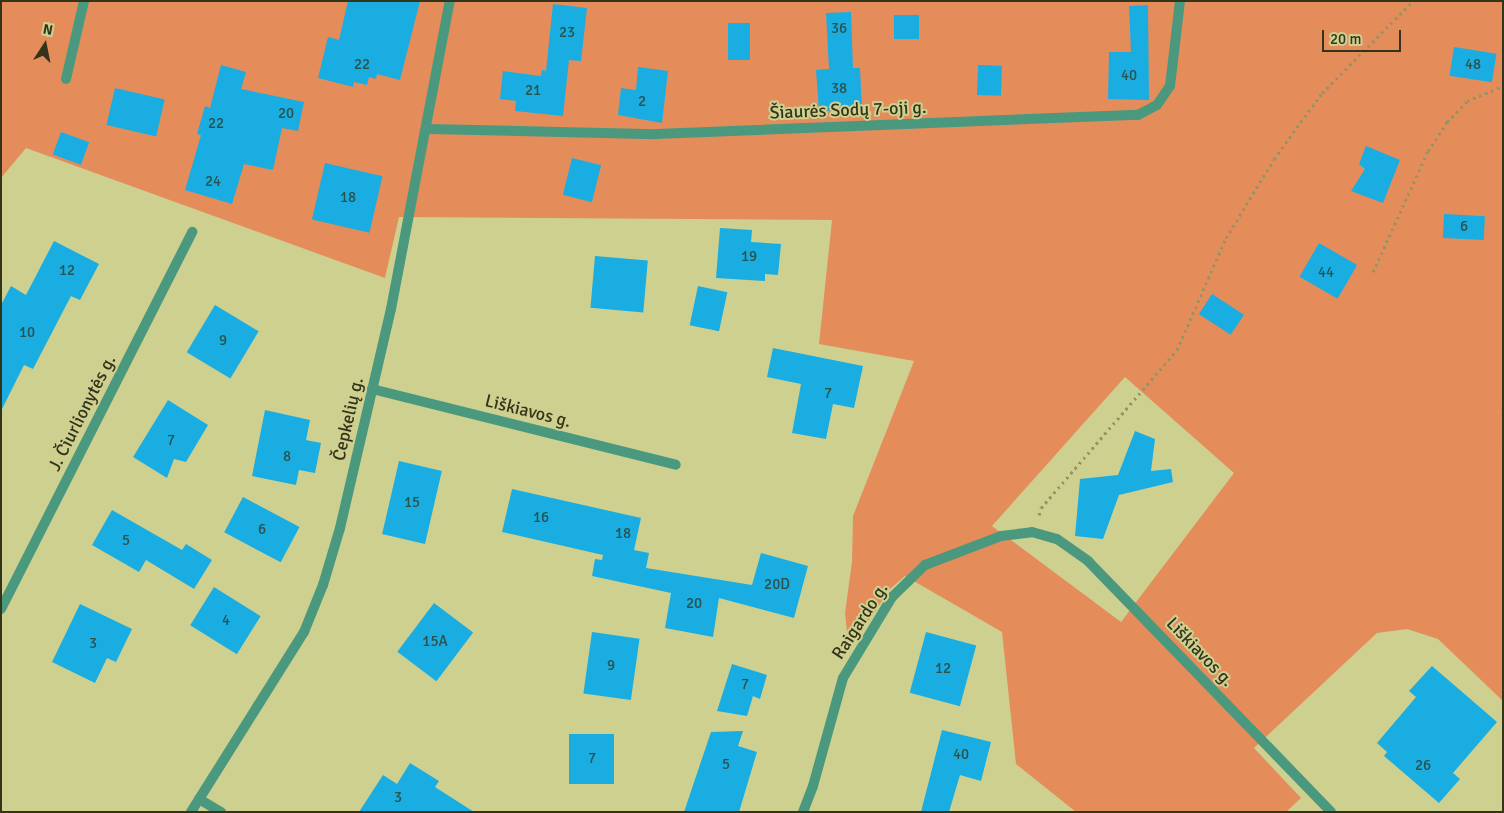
<!DOCTYPE html>
<meta charset="utf-8">
<style>
body{margin:0}
#map{position:relative;width:1504px;height:813px;overflow:hidden;background:#ced090;font-family:Signika,sans-serif}
div>[style]{position:absolute}
.green>*{inset:0;background:#e48d5b}
.building>*{inset:0;background:#19ade2;transform-origin:0 0}
.path>*{height:3px;margin-top:-1.5px;transform-origin:0;background:repeating-linear-gradient(90deg,#939463 0 2.5px,transparent 0 6.5px)}
.street>*{height:10px;margin:-5px;padding:0 5px;transform-origin:5px;border-radius:5px;background:#4a997f}
span{translate:-50% -50%;white-space:nowrap;text-align:center;line-height:1.15;-webkit-text-stroke:4px #ced090;paint-order:stroke}
.number-label{font-size:15px;color:#2c524c}
.number-label span{-webkit-text-stroke-width:0}
.street-label{font-size:18px;color:#33341a}
.frame{position:absolute;inset:0;border:2px solid #33341a;pointer-events:none}
.north{position:absolute;left:20px;top:20px;width:50px;height:50px;-webkit-text-stroke:4px #ced090;paint-order:stroke;rotate:11deg;font-size:14px;font-weight:700;line-height:20px;text-align:center;color:#33341a}
.north::after{content:'';display:block;margin:auto;width:18px;height:22px;background:#33341a;clip-path:polygon(50% 0,100% 100%,50% 72%,0 100%)}
.scale{position:absolute;left:1322px;top:30px;width:79px;height:22px;box-sizing:border-box;border:2px solid #33341a;border-top:0;padding-left:6px;font-size:15px;line-height:18px;white-space:nowrap;color:#33341a;-webkit-text-stroke:4px #ced090;paint-order:stroke}
</style>
<div id="map">
<div class="green">
<div style="clip-path:polygon(evenodd,1px 1px,1503px 1px,1503px 701px,1438px 639px,1407px 629px,1377px 633px,1254px 748px,1301px 798px,1286px 812px,1076px 812px,1016px 764px,1002px 632px,905px 576px,890px 589px,849px 650px,845px 613px,852px 562px,853px 516px,914px 361px,819px 344px,832px 220px,399px 217px,385px 278px,26px 148px,1px 178px,1px 1px,1125px 377px,1234px 473px,1121px 622px,992px 526px,1125px 377px)"></div>
</div>
<div class="building">
<div style="clip-path:polygon(348px 1px,420px 1px,400px 80px,377px 74px,376px 79px,369px 77px,367px 85px,354px 82px,353px 87px,318px 78px,328px 37px,339px 40px)"></div>
<div style="clip-path:polygon(553px 4px,587px 8px,581px 61px,569px 60px,563px 116px,515px 111px,516px 101px,500px 99px,503px 71px,541px 76px,542px 70px,546px 71px)"></div>
<div style="clip-path:polygon(1148px 5px,1149px 100px,1108px 99px,1109px 52px,1131px 52px,1129px 6px)"></div>
<div style="clip-path:polygon(851px 12px,853px 68px,860px 68px,862px 109px,819px 111px,816px 70px,829px 69px,826px 13px)"></div>
<div style="left:894px;top:15px;width:25px;height:24px"></div>
<div style="left:728px;top:23px;width:22px;height:37px"></div>
<div style="left:1454px;top:47px;width:43px;height:29px;rotate:9deg"></div>
<div style="clip-path:polygon(221px 65px,246px 72px,241px 89px,304px 102px,298px 131px,282px 128px,273px 170px,244px 164px,232px 204px,185px 190px,201px 135px,197px 134px,205px 106px,210px 108px)"></div>
<div style="left:978px;top:65px;width:24px;height:30px;rotate:2deg"></div>
<div style="clip-path:polygon(638px 67px,668px 71px,662px 123px,618px 115px,621px 88px,636px 90px)"></div>
<div style="left:115px;top:88px;width:51px;height:38px;rotate:13deg"></div>
<div style="left:61px;top:132px;width:30px;height:24px;rotate:20deg"></div>
<div style="clip-path:polygon(1366px 146px,1400px 160px,1383px 203px,1351px 191px,1365px 169px,1359px 164px)"></div>
<div style="left:572px;top:158px;width:30px;height:38px;rotate:14deg"></div>
<div style="left:325px;top:163px;width:59px;height:58px;rotate:13deg"></div>
<div style="left:1444px;top:214px;width:41px;height:24px;rotate:3deg"></div>
<div style="clip-path:polygon(720px 228px,752px 230px,751px 242px,781px 244px,778px 275px,765px 274px,765px 281px,716px 278px)"></div>
<div style="clip-path:polygon(54px 241px,99px 264px,80px 300px,71px 296px,33px 369px,24px 365px,1px 411px,1px 305px,11px 286px,26px 295px)"></div>
<div style="left:1319px;top:243px;width:44px;height:39px;rotate:30deg"></div>
<div style="left:595px;top:256px;width:53px;height:52px;rotate:5deg"></div>
<div style="left:698px;top:286px;width:30px;height:40px;rotate:12deg"></div>
<div style="left:1212px;top:294px;width:38px;height:24px;rotate:33deg"></div>
<div style="left:215px;top:305px;width:51px;height:55px;rotate:31deg"></div>
<div style="clip-path:polygon(773px 348px,863px 366px,854px 408px,833px 404px,826px 439px,792px 433px,801px 384px,767px 377px)"></div>
<div style="clip-path:polygon(168px 400px,208px 425px,186px 462px,174px 459px,167px 478px,133px 457px)"></div>
<div style="clip-path:polygon(265px 410px,310px 420px,306px 440px,321px 443px,315px 473px,299px 470px,296px 485px,252px 476px)"></div>
<div style="clip-path:polygon(1135px 431px,1155px 439px,1151px 471px,1171px 469px,1173px 482px,1119px 495px,1103px 539px,1075px 536px,1080px 479px,1118px 475px)"></div>
<div style="left:399px;top:461px;width:44px;height:75px;rotate:13deg"></div>
<div style="clip-path:polygon(512px 489px,641px 518px,634px 550px,649px 553px,646px 568px,752px 585px,761px 553px,808px 566px,794px 618px,719px 598px,713px 637px,665px 628px,671px 593px,592px 576px,595px 559px,602px 560px,603px 555px,502px 532px)"></div>
<div style="left:243px;top:497px;width:64px;height:40px;rotate:28deg"></div>
<div style="clip-path:polygon(112px 510px,182px 550px,186px 544px,212px 560px,194px 589px,146px 560px,139px 572px,92px 545px)"></div>
<div style="left:214px;top:587px;width:55px;height:45px;rotate:32deg"></div>
<div style="left:434px;top:603px;width:49px;height:61px;rotate:37deg"></div>
<div style="clip-path:polygon(80px 604px,132px 629px,116px 662px,107px 658px,95px 683px,52px 662px)"></div>
<div style="left:592px;top:632px;width:48px;height:62px;rotate:8deg"></div>
<div style="left:926px;top:632px;width:52px;height:63px;rotate:15deg"></div>
<div style="clip-path:polygon(732px 664px,767px 675px,760px 699px,753px 696px,747px 716px,717px 711px)"></div>
<div style="clip-path:polygon(1432px 666px,1497px 722px,1453px 773px,1460px 779px,1439px 803px,1384px 756px,1387px 752px,1377px 743px,1416px 697px,1409px 691px)"></div>
<div style="clip-path:polygon(942px 730px,991px 742px,981px 781px,960px 775px,949px 812px,921px 812px)"></div>
<div style="clip-path:polygon(743px 731px,738px 746px,757px 752px,739px 812px,684px 812px,711px 732px)"></div>
<div style="left:569px;top:734px;width:45px;height:50px"></div>
<div style="clip-path:polygon(410px 763px,439px 781px,435px 787px,474px 812px,359px 812px,383px 775px,397px 784px)"></div>
</div>
<div class="path">
<div style="left:1373px;top:272px;width:133px;rotate:-65.6deg"></div>
<div style="left:1428px;top:151px;width:35px;rotate:-57deg"></div>
<div style="left:1447px;top:122px;width:29px;rotate:-46deg"></div>
<div style="left:1467px;top:101px;width:39px;rotate:-23deg"></div>
<div style="left:1503px;top:407px;width:40px;rotate:90deg"></div>
<div style="left:1039px;top:515px;width:7px;rotate:-74deg"></div>
<div style="left:1041px;top:508px;width:208px;rotate:-49.3deg"></div>
<div style="left:1177px;top:350px;width:122px;rotate:-66.4deg"></div>
<div style="left:1226px;top:238px;width:92px;rotate:-58.7deg"></div>
<div style="left:1274px;top:159px;width:82px;rotate:-54deg"></div>
<div style="left:1322px;top:93px;width:129px;rotate:-45.3deg"></div>
</div>
<div class="street">
<div style="left:66px;top:79px;width:80px;rotate:-77deg"></div>
<div style="left:428px;top:129px;width:228px;rotate:1.3deg"></div>
<div style="left:656px;top:134px;width:482px;rotate:-2.3deg"></div>
<div style="left:1138px;top:115px;width:21px;rotate:-28deg"></div>
<div style="left:1157px;top:105px;width:23px;rotate:-56deg"></div>
<div style="left:1170px;top:86px;width:86px;rotate:-83.3deg"></div>
<div style="left:372px;top:389px;width:313px;rotate:14deg"></div>
<div style="left:1px;top:609px;width:423px;rotate:-63.1deg"></div>
<div style="left:199px;top:799px;width:26px;rotate:31deg"></div>
<div style="left:191px;top:812px;width:213px;rotate:-57.9deg"></div>
<div style="left:304px;top:632px;width:51px;rotate:-68deg"></div>
<div style="left:323px;top:585px;width:59px;rotate:-73.4deg"></div>
<div style="left:340px;top:528px;width:225px;rotate:-76.9deg"></div>
<div style="left:391px;top:309px;width:314px;rotate:-79.2deg"></div>
<div style="left:803px;top:812px;width:28px;rotate:-69deg"></div>
<div style="left:813px;top:786px;width:112px;rotate:-74.5deg"></div>
<div style="left:843px;top:678px;width:95px;rotate:-58.8deg"></div>
<div style="left:892px;top:597px;width:46px;rotate:-44.1deg"></div>
<div style="left:925px;top:565px;width:81px;rotate:-20.9deg"></div>
<div style="left:1001px;top:536px;width:31px;rotate:-7deg"></div>
<div style="left:1032px;top:532px;width:26px;rotate:16deg"></div>
<div style="left:1057px;top:539px;width:38px;rotate:35deg"></div>
<div style="left:1088px;top:561px;width:349px;rotate:45.9deg"></div>
</div>
<div class="number-label">
<span style="left:839px;top:29px">36</span>
<span style="left:567px;top:33px">23</span>
<span style="left:362px;top:65px">22</span>
<span style="left:1473px;top:65px">48</span>
<span style="left:1129px;top:76px">40</span>
<span style="left:839px;top:89px">38</span>
<span style="left:533px;top:91px">21</span>
<span style="left:642px;top:102px">2</span>
<span style="left:286px;top:114px">20</span>
<span style="left:216px;top:124px">22</span>
<span style="left:213px;top:182px">24</span>
<span style="left:348px;top:198px">18</span>
<span style="left:1464px;top:227px">6</span>
<span style="left:749px;top:257px">19</span>
<span style="left:67px;top:271px">12</span>
<span style="left:1326px;top:273px">44</span>
<span style="left:27px;top:333px">10</span>
<span style="left:223px;top:341px">9</span>
<span style="left:828px;top:394px">7</span>
<span style="left:171px;top:441px">7</span>
<span style="left:287px;top:457px">8</span>
<span style="left:412px;top:503px">15</span>
<span style="left:541px;top:518px">16</span>
<span style="left:262px;top:530px">6</span>
<span style="left:623px;top:534px">18</span>
<span style="left:126px;top:541px">5</span>
<span style="left:777px;top:585px">20D</span>
<span style="left:694px;top:604px">20</span>
<span style="left:226px;top:621px">4</span>
<span style="left:435px;top:642px">15A</span>
<span style="left:93px;top:644px">3</span>
<span style="left:611px;top:666px">9</span>
<span style="left:943px;top:669px">12</span>
<span style="left:745px;top:685px">7</span>
<span style="left:961px;top:755px">40</span>
<span style="left:592px;top:759px">7</span>
<span style="left:726px;top:765px">5</span>
<span style="left:1423px;top:766px">26</span>
<span style="left:398px;top:798px">3</span>
</div>
<div class="street-label">
<span style="left:848px;top:110px;rotate:-2deg">Šiaurės Sodų 7-oji g.</span>
<span style="left:528px;top:411px;rotate:14deg">Liškiavos g.</span>
<span style="left:82px;top:413px;rotate:-63deg">J. Čiurlionytės g.</span>
<span style="left:348px;top:419px;rotate:-77deg">Čepkelių g.</span>
<span style="left:860px;top:621px;rotate:-57deg">Raigardo g.</span>
<span style="left:1200px;top:652px;rotate:46deg">Liškiavos g.</span>
</div>
<div class="frame"></div>
<div class="north">N</div>
<div class="scale">20 m</div>
</div>
